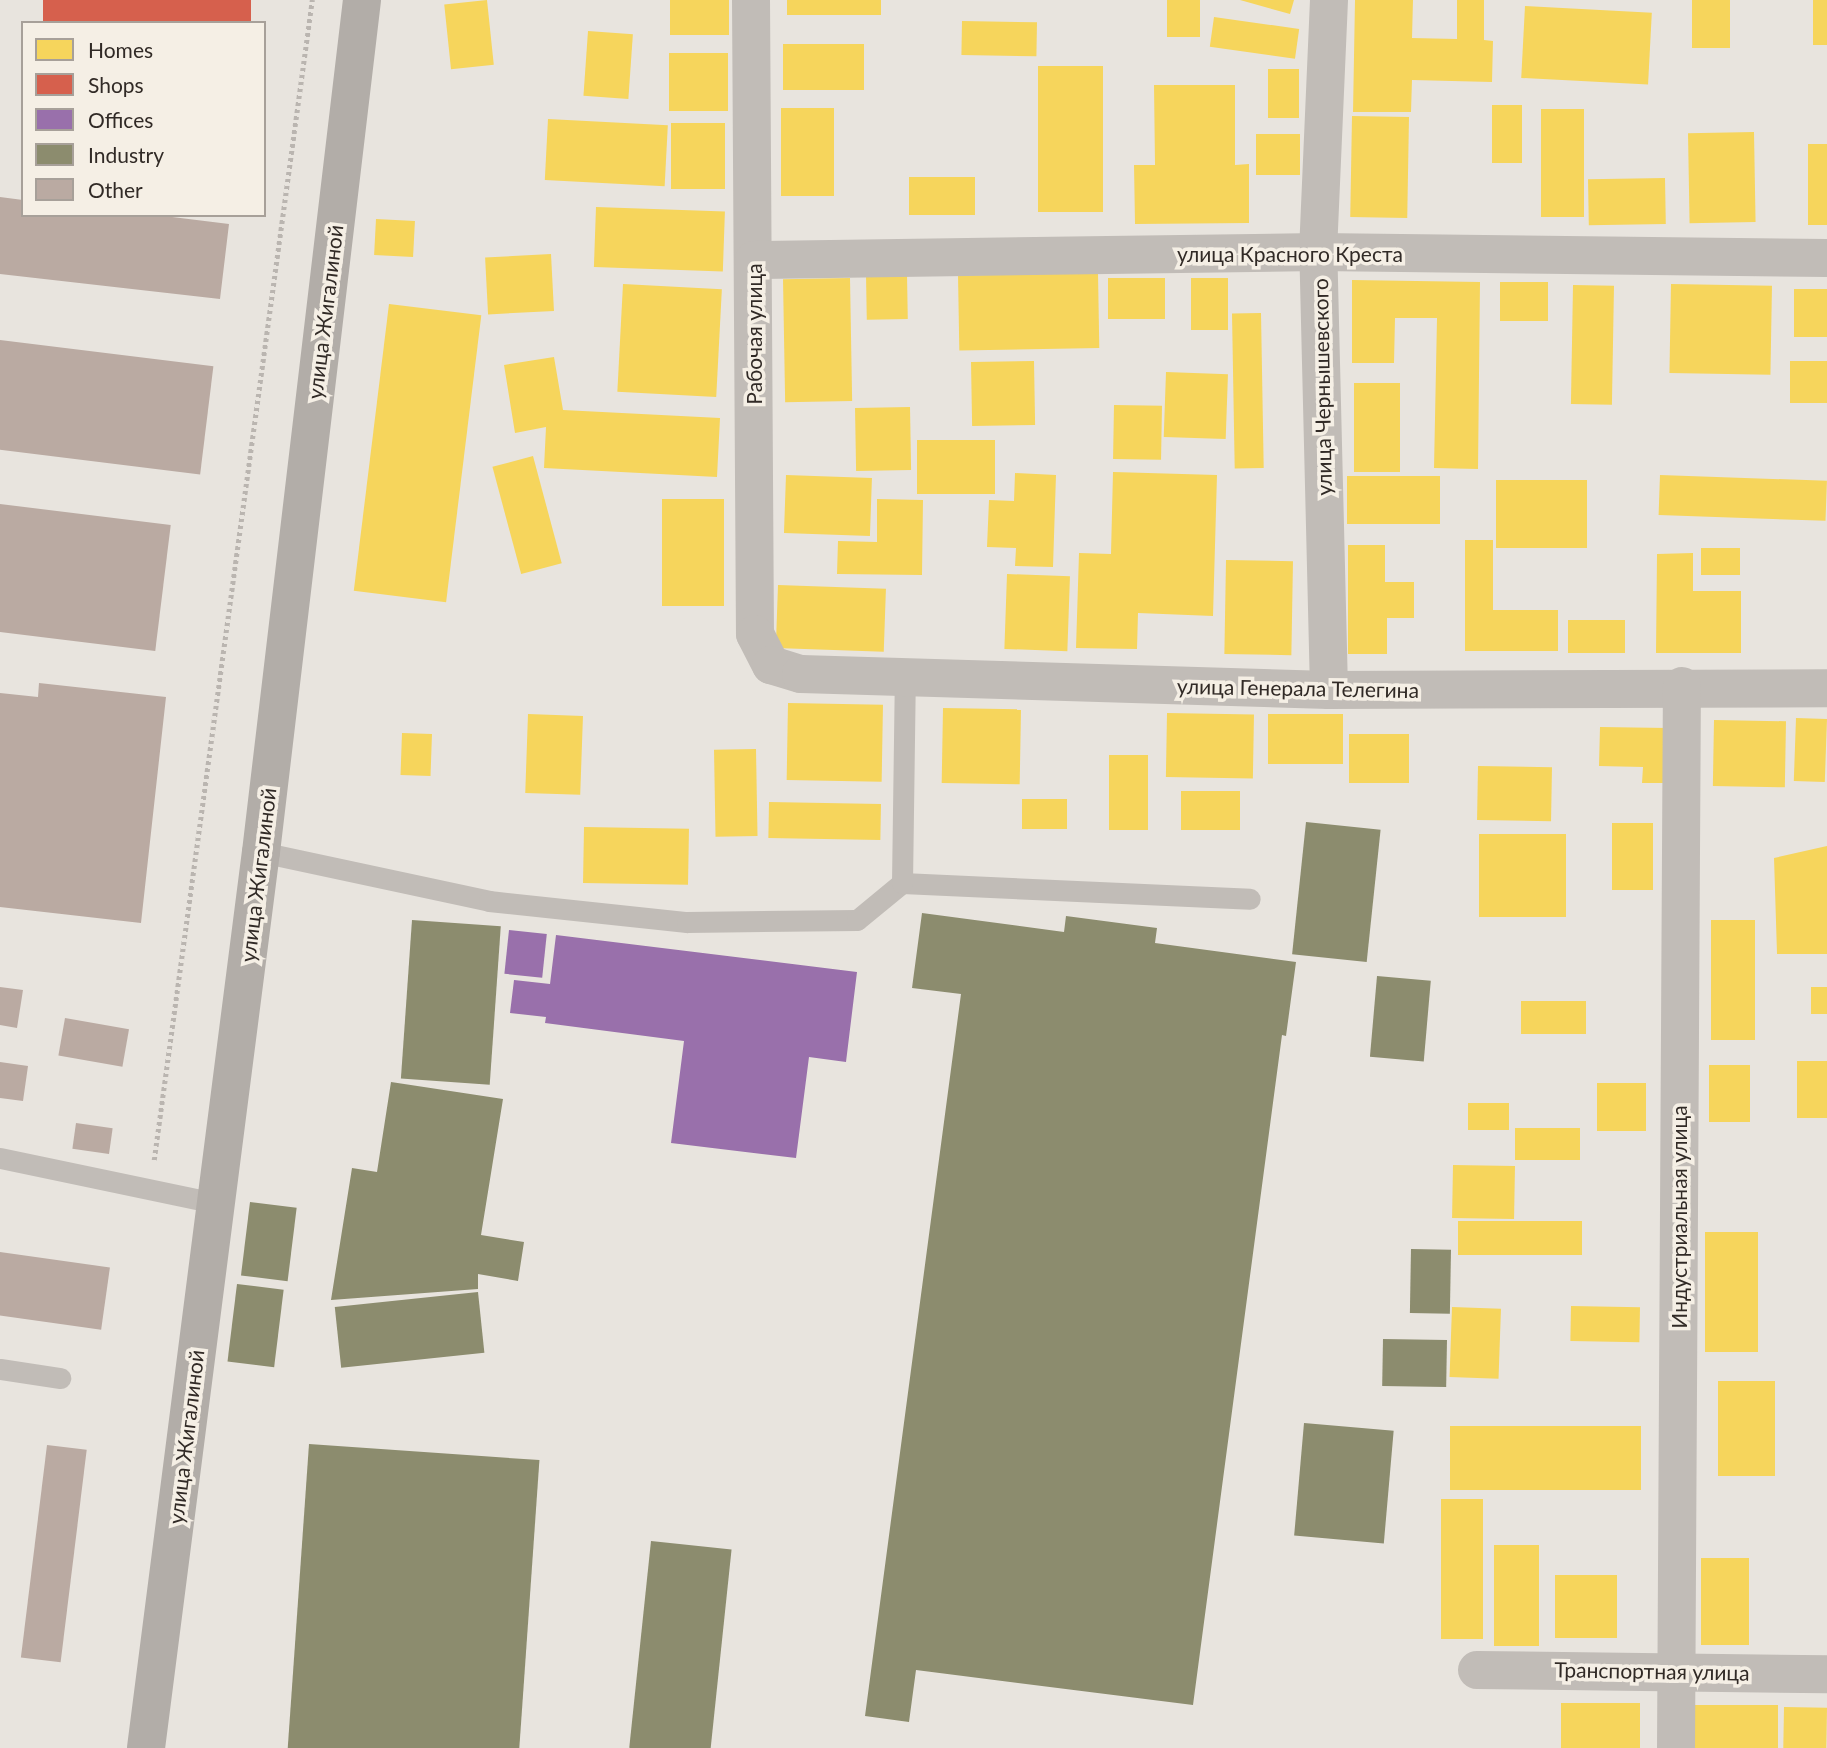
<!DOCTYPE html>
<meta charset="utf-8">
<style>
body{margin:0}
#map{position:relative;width:1827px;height:1748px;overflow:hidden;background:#e8e4de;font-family:Lato,sans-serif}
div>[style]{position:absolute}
.homes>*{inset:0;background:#f6d55c;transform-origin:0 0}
.shops>*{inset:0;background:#d6604d;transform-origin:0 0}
.offices>*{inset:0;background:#9970ab;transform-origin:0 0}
.industry>*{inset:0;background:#8c8c6e;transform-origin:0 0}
.building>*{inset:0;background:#baaaa2;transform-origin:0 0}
.path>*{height:4.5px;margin-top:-2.25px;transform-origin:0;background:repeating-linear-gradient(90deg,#bab5b0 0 3.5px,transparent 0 7px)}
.service>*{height:21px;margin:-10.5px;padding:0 10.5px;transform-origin:10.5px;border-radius:10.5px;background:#c1bcb7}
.minor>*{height:38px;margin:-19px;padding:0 19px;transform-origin:19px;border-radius:19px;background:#c1bcb7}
.secondary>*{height:38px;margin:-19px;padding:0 19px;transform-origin:19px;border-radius:19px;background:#b2ada8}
span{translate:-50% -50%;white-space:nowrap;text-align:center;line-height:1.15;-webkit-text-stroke:7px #f5efe5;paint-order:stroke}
.street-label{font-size:21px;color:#312a26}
.legend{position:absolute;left:21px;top:21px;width:245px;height:196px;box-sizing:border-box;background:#f5efe5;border:2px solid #a7a099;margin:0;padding:9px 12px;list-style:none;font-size:21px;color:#312a26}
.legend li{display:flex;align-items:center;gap:14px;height:35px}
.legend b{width:35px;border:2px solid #a7a099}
</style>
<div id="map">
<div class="homes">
<div style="left:487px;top:0;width:65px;height:43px;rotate:84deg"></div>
<div style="left:670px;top:0;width:59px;height:35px"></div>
<div style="left:787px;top:0;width:94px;height:15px"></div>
<div style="left:1167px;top:0;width:33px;height:37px"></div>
<div style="clip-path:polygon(1240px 0,1294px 0,1290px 14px)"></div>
<div style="clip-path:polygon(1355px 0,1413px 0,1412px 38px,1457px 39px,1457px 0,1484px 0,1484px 40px,1493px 41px,1492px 82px,1412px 80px,1411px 112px,1353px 112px)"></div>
<div style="left:1692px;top:0;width:38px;height:48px"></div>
<div style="left:1813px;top:0;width:14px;height:45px"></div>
<div style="left:1525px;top:6px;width:127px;height:72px;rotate:3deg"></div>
<div style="left:1214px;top:17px;width:86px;height:30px;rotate:8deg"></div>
<div style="left:962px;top:21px;width:75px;height:34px;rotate:1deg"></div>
<div style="left:588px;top:31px;width:45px;height:65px;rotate:4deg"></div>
<div style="left:864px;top:44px;width:46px;height:81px;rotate:90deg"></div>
<div style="left:669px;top:53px;width:59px;height:58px"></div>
<div style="left:1038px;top:66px;width:65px;height:146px"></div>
<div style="left:1268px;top:69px;width:31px;height:49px"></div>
<div style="clip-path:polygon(1154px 85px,1235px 85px,1235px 165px,1249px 164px,1249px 223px,1135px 224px,1134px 165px,1155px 165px)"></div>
<div style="left:1492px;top:105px;width:30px;height:58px"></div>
<div style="left:781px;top:108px;width:53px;height:88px"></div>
<div style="left:1584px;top:109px;width:108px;height:43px;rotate:90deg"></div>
<div style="left:1352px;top:116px;width:57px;height:101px;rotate:1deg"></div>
<div style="left:548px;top:119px;width:120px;height:61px;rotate:3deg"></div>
<div style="left:671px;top:123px;width:54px;height:66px"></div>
<div style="left:1754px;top:132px;width:90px;height:66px;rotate:89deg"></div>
<div style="left:1256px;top:134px;width:44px;height:41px"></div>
<div style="left:1808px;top:144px;width:19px;height:81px"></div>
<div style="left:975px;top:177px;width:38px;height:66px;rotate:90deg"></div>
<div style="left:1665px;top:178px;width:46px;height:77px;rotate:89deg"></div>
<div style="left:596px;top:207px;width:129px;height:60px;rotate:2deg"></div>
<div style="left:376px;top:219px;width:39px;height:36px;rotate:3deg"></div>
<div style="left:551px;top:254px;width:57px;height:66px;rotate:87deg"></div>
<div style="left:1098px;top:273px;width:75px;height:140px;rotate:89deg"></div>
<div style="left:907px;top:274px;width:45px;height:41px;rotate:89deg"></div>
<div style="left:850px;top:278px;width:123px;height:67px;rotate:89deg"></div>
<div style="left:1165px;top:278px;width:41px;height:57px;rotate:90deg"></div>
<div style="left:1228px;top:278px;width:52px;height:37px;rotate:90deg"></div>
<div style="clip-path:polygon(1352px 280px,1480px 282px,1478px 469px,1434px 468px,1437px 318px,1395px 318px,1394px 363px,1352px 363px)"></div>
<div style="left:1500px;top:282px;width:48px;height:39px"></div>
<div style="left:623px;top:284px;width:99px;height:108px;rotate:3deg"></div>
<div style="left:1671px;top:284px;width:101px;height:89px;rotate:1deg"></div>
<div style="left:1573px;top:285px;width:41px;height:119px;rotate:1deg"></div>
<div style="left:1794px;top:289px;width:33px;height:48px"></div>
<div style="left:389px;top:304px;width:93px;height:289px;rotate:7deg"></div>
<div style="left:1261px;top:313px;width:155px;height:29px;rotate:89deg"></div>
<div style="clip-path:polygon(554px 357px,563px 410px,720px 418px,717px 477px,544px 468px,546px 427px,515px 433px,504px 365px)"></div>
<div style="left:1034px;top:361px;width:64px;height:63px;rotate:89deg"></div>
<div style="left:1790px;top:361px;width:37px;height:42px"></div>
<div style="left:1166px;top:372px;width:62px;height:65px;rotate:2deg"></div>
<div style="left:1354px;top:383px;width:46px;height:89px"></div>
<div style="left:1114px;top:405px;width:48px;height:54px;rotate:1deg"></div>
<div style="left:910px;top:407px;width:63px;height:55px;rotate:89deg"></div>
<div style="left:995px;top:440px;width:54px;height:78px;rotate:90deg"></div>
<div style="left:533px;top:456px;width:111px;height:42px;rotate:75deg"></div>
<div style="clip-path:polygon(1113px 472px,1217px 475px,1213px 616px,1138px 613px,1137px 649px,1076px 648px,1079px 553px,1111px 554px)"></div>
<div style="clip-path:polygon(1015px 473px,1056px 475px,1053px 567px,1015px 566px,1016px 548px,987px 547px,989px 500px,1014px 501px)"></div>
<div style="left:786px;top:475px;width:86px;height:58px;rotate:2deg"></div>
<div style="left:1660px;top:475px;width:167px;height:40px;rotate:2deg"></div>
<div style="left:1347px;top:476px;width:93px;height:48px"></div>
<div style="left:1496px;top:480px;width:91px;height:68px"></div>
<div style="left:662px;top:499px;width:62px;height:107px"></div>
<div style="clip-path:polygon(877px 499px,923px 500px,922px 575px,837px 574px,838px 541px,877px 542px)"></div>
<div style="clip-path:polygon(1465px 540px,1493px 540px,1493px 610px,1558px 610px,1558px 651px,1465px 651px)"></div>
<div style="clip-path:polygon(1348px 545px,1385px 545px,1385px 582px,1414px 582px,1414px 618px,1387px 618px,1387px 654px,1348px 654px)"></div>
<div style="left:1701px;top:548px;width:39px;height:27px"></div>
<div style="clip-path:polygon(1693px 553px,1693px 591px,1741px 591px,1741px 653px,1656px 653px,1657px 554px)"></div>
<div style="left:1226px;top:560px;width:67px;height:94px;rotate:1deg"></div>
<div style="left:1007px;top:574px;width:63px;height:75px;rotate:2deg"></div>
<div style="left:778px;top:585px;width:108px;height:63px;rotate:2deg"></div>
<div style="left:1568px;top:620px;width:57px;height:33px"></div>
<div style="left:788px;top:703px;width:95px;height:77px;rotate:1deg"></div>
<div style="left:943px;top:708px;width:78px;height:75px;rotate:1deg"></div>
<div style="left:1167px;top:713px;width:87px;height:64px;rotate:1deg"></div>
<div style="left:528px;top:714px;width:55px;height:79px;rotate:2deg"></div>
<div style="left:1268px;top:714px;width:75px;height:50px"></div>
<div style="left:1796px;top:718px;width:31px;height:63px;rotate:2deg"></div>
<div style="left:1714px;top:720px;width:72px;height:66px;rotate:1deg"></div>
<div style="clip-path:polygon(1600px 727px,1668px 728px,1667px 783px,1642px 783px,1643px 767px,1599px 766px)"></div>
<div style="left:402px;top:733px;width:30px;height:42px;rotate:2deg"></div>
<div style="left:1349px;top:734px;width:60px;height:49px"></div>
<div style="left:756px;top:749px;width:87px;height:42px;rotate:89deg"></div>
<div style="left:1109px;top:755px;width:39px;height:75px"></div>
<div style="left:1478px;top:766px;width:74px;height:54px;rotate:1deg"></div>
<div style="left:1240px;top:791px;width:39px;height:59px;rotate:90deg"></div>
<div style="left:1022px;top:799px;width:45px;height:30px"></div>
<div style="left:769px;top:802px;width:112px;height:36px;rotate:1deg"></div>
<div style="left:1612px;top:823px;width:41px;height:67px"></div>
<div style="left:584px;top:827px;width:105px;height:56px;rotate:1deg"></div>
<div style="left:1479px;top:834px;width:87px;height:83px"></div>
<div style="clip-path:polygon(1827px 846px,1827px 954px,1777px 954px,1774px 858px)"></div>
<div style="left:1711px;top:920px;width:44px;height:120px"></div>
<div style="left:1811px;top:987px;width:16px;height:27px"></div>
<div style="left:1521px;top:1001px;width:65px;height:33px"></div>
<div style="left:1797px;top:1061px;width:30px;height:57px"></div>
<div style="left:1709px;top:1065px;width:41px;height:57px"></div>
<div style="left:1597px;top:1083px;width:49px;height:48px"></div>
<div style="left:1468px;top:1103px;width:41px;height:27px"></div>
<div style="left:1515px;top:1128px;width:65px;height:32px"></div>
<div style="left:1453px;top:1165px;width:62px;height:53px;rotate:1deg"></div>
<div style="left:1458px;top:1221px;width:124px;height:34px"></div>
<div style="left:1705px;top:1232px;width:53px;height:120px"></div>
<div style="left:1571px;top:1306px;width:69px;height:35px;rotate:1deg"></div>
<div style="left:1452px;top:1307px;width:49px;height:70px;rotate:2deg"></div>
<div style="left:1718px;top:1381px;width:57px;height:95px"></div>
<div style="left:1450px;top:1426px;width:191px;height:64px"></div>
<div style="left:1441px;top:1499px;width:42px;height:140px"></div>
<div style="left:1494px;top:1545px;width:45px;height:101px"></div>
<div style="left:1701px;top:1558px;width:48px;height:87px"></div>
<div style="left:1555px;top:1575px;width:62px;height:63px"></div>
<div style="left:1561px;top:1703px;width:79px;height:45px"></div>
<div style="left:1778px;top:1705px;width:43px;height:83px;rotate:90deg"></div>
<div style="left:1784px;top:1707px;width:43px;height:41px;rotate:1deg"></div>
</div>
<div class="shops">
<div style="left:43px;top:0;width:208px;height:23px"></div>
</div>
<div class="offices">
<div style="left:509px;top:930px;width:38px;height:44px;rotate:6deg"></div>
<div style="clip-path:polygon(556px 935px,857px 972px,846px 1062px,809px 1057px,796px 1158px,671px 1143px,684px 1041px,545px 1023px,546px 1017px,510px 1013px,514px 980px,550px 984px)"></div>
</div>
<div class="industry">
<div style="left:1306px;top:822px;width:75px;height:133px;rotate:6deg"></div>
<div style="clip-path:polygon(922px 913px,1064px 932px,1066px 916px,1157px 928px,1155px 943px,1296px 962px,1286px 1036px,1282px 1035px,1193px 1705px,916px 1670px,909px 1722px,865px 1716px,961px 994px,912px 988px)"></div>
<div style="left:412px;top:920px;width:89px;height:159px;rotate:4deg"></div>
<div style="left:1377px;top:976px;width:54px;height:81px;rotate:5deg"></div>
<div style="clip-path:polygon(391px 1082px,503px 1099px,481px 1235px,524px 1242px,518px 1281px,478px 1274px,478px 1289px,331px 1300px,352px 1168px,377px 1172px)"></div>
<div style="left:250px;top:1202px;width:47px;height:74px;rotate:7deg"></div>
<div style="left:1411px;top:1249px;width:40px;height:64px;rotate:1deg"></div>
<div style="left:237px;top:1284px;width:47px;height:78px;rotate:7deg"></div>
<div style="left:478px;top:1292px;width:61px;height:144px;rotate:84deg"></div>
<div style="left:1383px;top:1339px;width:64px;height:47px;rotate:1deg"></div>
<div style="left:1304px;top:1423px;width:90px;height:113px;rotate:5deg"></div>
<div style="left:309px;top:1444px;width:231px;height:305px;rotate:4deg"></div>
<div style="left:651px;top:1541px;width:81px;height:208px;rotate:6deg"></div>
</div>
<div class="building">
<div style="clip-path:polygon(0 197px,23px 200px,23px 215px,156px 215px,229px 224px,220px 299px,0 274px)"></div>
<div style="left:0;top:340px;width:215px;height:109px;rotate:7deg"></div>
<div style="left:0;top:504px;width:172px;height:127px;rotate:7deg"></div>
<div style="clip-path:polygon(39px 683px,166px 697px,141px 923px,0 907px,0 693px,38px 697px)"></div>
<div style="clip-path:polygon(0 987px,23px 990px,17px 1028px,0 1025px)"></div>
<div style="left:65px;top:1018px;width:65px;height:38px;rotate:10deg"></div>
<div style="clip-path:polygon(0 1062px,28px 1066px,23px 1101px,0 1098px)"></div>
<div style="left:76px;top:1123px;width:37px;height:26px;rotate:8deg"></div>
<div style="left:0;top:1252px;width:111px;height:63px;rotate:8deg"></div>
<div style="left:47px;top:1445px;width:40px;height:214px;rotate:7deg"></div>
</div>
<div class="path">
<div style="left:154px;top:1160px;width:1171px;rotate:-82.24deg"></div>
</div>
<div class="service">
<div style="left:261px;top:852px;width:233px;rotate:12.1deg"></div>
<div style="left:489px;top:901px;width:199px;rotate:6.1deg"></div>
<div style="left:687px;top:922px;width:170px;rotate:-0.7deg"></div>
<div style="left:857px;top:920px;width:58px;rotate:-39.4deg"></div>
<div style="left:902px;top:883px;width:348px;rotate:2.6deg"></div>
<div style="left:902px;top:883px;width:204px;rotate:-89.2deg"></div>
<div style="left:0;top:1158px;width:221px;rotate:11.8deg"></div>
<div style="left:0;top:1369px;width:61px;rotate:8.5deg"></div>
</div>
<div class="minor">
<div style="left:751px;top:0;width:634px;rotate:89.64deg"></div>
<div style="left:755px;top:634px;width:35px;rotate:63deg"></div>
<div style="left:771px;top:665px;width:31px;rotate:17deg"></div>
<div style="left:801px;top:674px;width:528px;rotate:1.74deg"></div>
<div style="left:1329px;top:690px;width:498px;rotate:-0.2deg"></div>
<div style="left:754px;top:260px;width:564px;rotate:-0.81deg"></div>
<div style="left:1318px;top:252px;width:509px;rotate:0.68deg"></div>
<div style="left:1329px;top:690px;width:438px;rotate:-91.4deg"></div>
<div style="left:1318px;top:252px;width:252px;rotate:-87.5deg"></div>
<div style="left:1477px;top:1670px;width:350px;rotate:0.7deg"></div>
<div style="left:1676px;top:1748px;width:1062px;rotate:-89.68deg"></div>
</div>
<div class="secondary">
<div style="left:146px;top:1748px;width:903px;rotate:-82.69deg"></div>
<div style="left:261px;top:852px;width:858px;rotate:-83.24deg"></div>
</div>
<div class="street-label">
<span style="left:1290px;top:254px">улица Красного Креста</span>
<span style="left:325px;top:312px;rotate:-83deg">улица Жигалиной</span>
<span style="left:754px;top:334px;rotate:-90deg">Рабочая улица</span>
<span style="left:1322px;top:387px;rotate:-91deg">улица Чернышевского</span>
<span style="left:1298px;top:688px;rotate:1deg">улица Генерала Телегина</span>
<span style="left:258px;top:875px;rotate:-83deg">улица Жигалиной</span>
<span style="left:1679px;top:1217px;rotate:-90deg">Индустриальная улица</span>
<span style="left:186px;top:1437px;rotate:-83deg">улица Жигалиной</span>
<span style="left:1652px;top:1671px;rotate:1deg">Транспортная улица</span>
</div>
<ul class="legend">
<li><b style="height:19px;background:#f6d55c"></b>Homes</li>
<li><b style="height:19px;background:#d6604d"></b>Shops</li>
<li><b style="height:19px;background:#9970ab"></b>Offices</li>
<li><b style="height:19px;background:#8c8c6e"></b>Industry</li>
<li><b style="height:19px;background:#baaaa2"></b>Other</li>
</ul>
</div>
